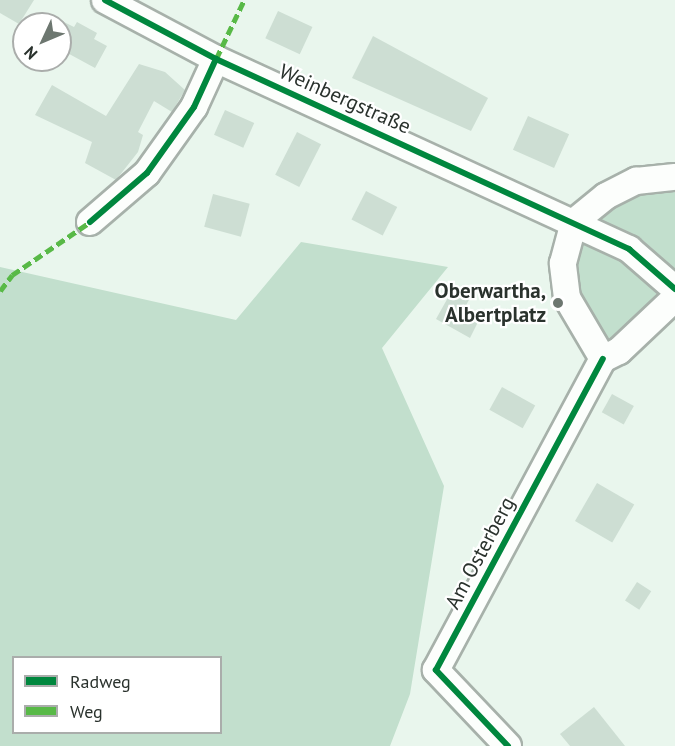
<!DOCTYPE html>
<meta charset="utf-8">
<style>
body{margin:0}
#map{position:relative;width:675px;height:746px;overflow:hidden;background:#e9f6ed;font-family:"PT Sans",sans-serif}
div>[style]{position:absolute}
.green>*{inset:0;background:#c2dfcd}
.building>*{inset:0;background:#cdded3;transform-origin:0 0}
.roads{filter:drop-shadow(2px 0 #a7b1aa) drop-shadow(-2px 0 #a7b1aa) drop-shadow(0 2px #a7b1aa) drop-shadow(0 -2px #a7b1aa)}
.minor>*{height:26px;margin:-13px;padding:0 13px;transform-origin:13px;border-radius:13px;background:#fcfefc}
.quiet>*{height:4.5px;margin-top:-2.25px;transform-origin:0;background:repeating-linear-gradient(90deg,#58b947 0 9px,transparent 0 13.5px)}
.cycleway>*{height:6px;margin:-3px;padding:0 3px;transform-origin:3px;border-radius:3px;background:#00873e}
.dots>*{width:16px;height:16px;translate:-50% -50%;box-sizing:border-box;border:3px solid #fff;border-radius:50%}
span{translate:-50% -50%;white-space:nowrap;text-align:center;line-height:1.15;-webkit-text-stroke:4.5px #fff;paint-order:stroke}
.street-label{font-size:21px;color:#2a322d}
.poi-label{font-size:21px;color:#2a322d;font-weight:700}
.right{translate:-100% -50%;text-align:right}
.legend{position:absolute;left:12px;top:656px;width:210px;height:78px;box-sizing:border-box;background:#fff;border:2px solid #aaadab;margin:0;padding:8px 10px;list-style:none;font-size:18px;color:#2a322d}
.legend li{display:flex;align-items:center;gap:12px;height:30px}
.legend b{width:30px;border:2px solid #aaadab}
.north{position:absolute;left:12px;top:12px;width:60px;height:60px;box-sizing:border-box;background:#fff;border:2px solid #aaadab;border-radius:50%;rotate:226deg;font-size:16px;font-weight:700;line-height:24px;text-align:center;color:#2a322d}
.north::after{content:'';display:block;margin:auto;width:21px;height:27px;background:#6d7770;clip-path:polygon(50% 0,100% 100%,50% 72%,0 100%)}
</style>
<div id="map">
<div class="green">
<div style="clip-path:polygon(639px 188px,675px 188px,675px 281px,620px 335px,607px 339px,597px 333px,585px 312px,575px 280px,580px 248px,599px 216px)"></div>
<div style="clip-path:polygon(evenodd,301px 242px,448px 267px,382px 348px,444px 486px,410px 694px,390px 746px,0 746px,0 267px,236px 320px,301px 242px,14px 658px,220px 658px,220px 732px,14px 732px,14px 658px)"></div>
</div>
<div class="building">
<div style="clip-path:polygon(0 0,34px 0,19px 24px,0 13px)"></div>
<div style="left:278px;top:11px;width:38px;height:30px;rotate:25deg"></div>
<div style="clip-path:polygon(60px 20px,74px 27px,77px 22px,97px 33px,94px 39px,107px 46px,95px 68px,60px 49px)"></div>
<div style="clip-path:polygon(373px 36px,488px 98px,471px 131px,352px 78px)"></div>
<div style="clip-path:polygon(139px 64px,165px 72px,185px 90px,172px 112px,154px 101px,138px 132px,143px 135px,138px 152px,116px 180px,85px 163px,92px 142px,35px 115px,52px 85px,106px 116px)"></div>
<div style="left:225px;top:110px;width:32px;height:27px;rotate:24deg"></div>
<div style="left:528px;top:116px;width:45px;height:37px;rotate:24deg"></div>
<div style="left:297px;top:132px;width:27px;height:48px;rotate:27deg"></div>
<div style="left:366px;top:191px;width:35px;height:32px;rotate:27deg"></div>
<div style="left:213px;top:194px;width:38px;height:34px;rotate:15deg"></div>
<div style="clip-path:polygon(455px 285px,472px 294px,462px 313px,478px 322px,470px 338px,436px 319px)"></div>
<div style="left:502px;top:387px;width:38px;height:26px;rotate:29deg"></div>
<div style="left:612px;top:394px;width:25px;height:21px;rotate:29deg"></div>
<div style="left:597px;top:483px;width:43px;height:44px;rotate:30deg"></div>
<div style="left:637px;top:582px;width:17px;height:22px;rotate:33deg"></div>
<div style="clip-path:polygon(594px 707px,625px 746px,570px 746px,560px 734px)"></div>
</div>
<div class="roads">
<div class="minor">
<div style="left:105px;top:0;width:126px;rotate:28deg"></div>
<div style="left:216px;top:59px;width:455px;rotate:24.7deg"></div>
<div style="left:629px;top:249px;width:61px;rotate:41deg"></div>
<div style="left:90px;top:222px;width:75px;rotate:-40.7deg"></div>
<div style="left:147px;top:173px;width:81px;rotate:-54.5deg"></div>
<div style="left:194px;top:107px;width:53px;rotate:-65.4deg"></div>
<div style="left:603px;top:359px;width:71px;rotate:-120.5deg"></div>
<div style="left:567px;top:298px;width:35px;rotate:-97deg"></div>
<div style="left:563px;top:263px;width:42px;rotate:-75deg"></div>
<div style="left:574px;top:222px;width:41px;rotate:-39.1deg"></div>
<div style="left:606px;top:196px;width:34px;rotate:-27deg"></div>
<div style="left:636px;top:181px;width:39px;rotate:-6deg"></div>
<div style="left:603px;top:359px;width:18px;rotate:-27deg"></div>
<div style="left:619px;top:351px;width:77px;rotate:-43.4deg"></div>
<div style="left:508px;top:746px;width:105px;rotate:-133.5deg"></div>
<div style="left:436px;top:670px;width:353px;rotate:-61.8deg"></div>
</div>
</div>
<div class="quiet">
<div style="left:216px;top:59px;width:65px;rotate:-64.6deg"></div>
<div style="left:0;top:291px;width:20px;rotate:-53deg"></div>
<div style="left:12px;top:275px;width:94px;rotate:-34.2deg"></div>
</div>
<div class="cycleway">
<div style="left:105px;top:0;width:126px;rotate:28deg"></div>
<div style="left:216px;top:59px;width:455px;rotate:24.7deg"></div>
<div style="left:629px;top:249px;width:61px;rotate:41deg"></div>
<div style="left:90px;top:222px;width:75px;rotate:-40.7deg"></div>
<div style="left:147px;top:173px;width:81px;rotate:-54.5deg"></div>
<div style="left:194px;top:107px;width:53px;rotate:-65.4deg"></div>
<div style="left:508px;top:746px;width:105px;rotate:-133.5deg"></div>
<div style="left:436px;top:670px;width:353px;rotate:-61.8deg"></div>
</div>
<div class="dots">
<div style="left:558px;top:303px;background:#6d7770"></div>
</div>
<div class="street-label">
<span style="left:345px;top:99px;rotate:24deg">Weinbergstraße</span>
<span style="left:480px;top:553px;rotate:-62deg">Am Osterberg</span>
</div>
<div class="poi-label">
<span class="right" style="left:546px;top:303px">Oberwartha,<br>Albertplatz</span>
</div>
<ul class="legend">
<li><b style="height:8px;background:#00873e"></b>Radweg</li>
<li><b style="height:8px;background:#58b947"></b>Weg</li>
</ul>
<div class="north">N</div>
</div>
